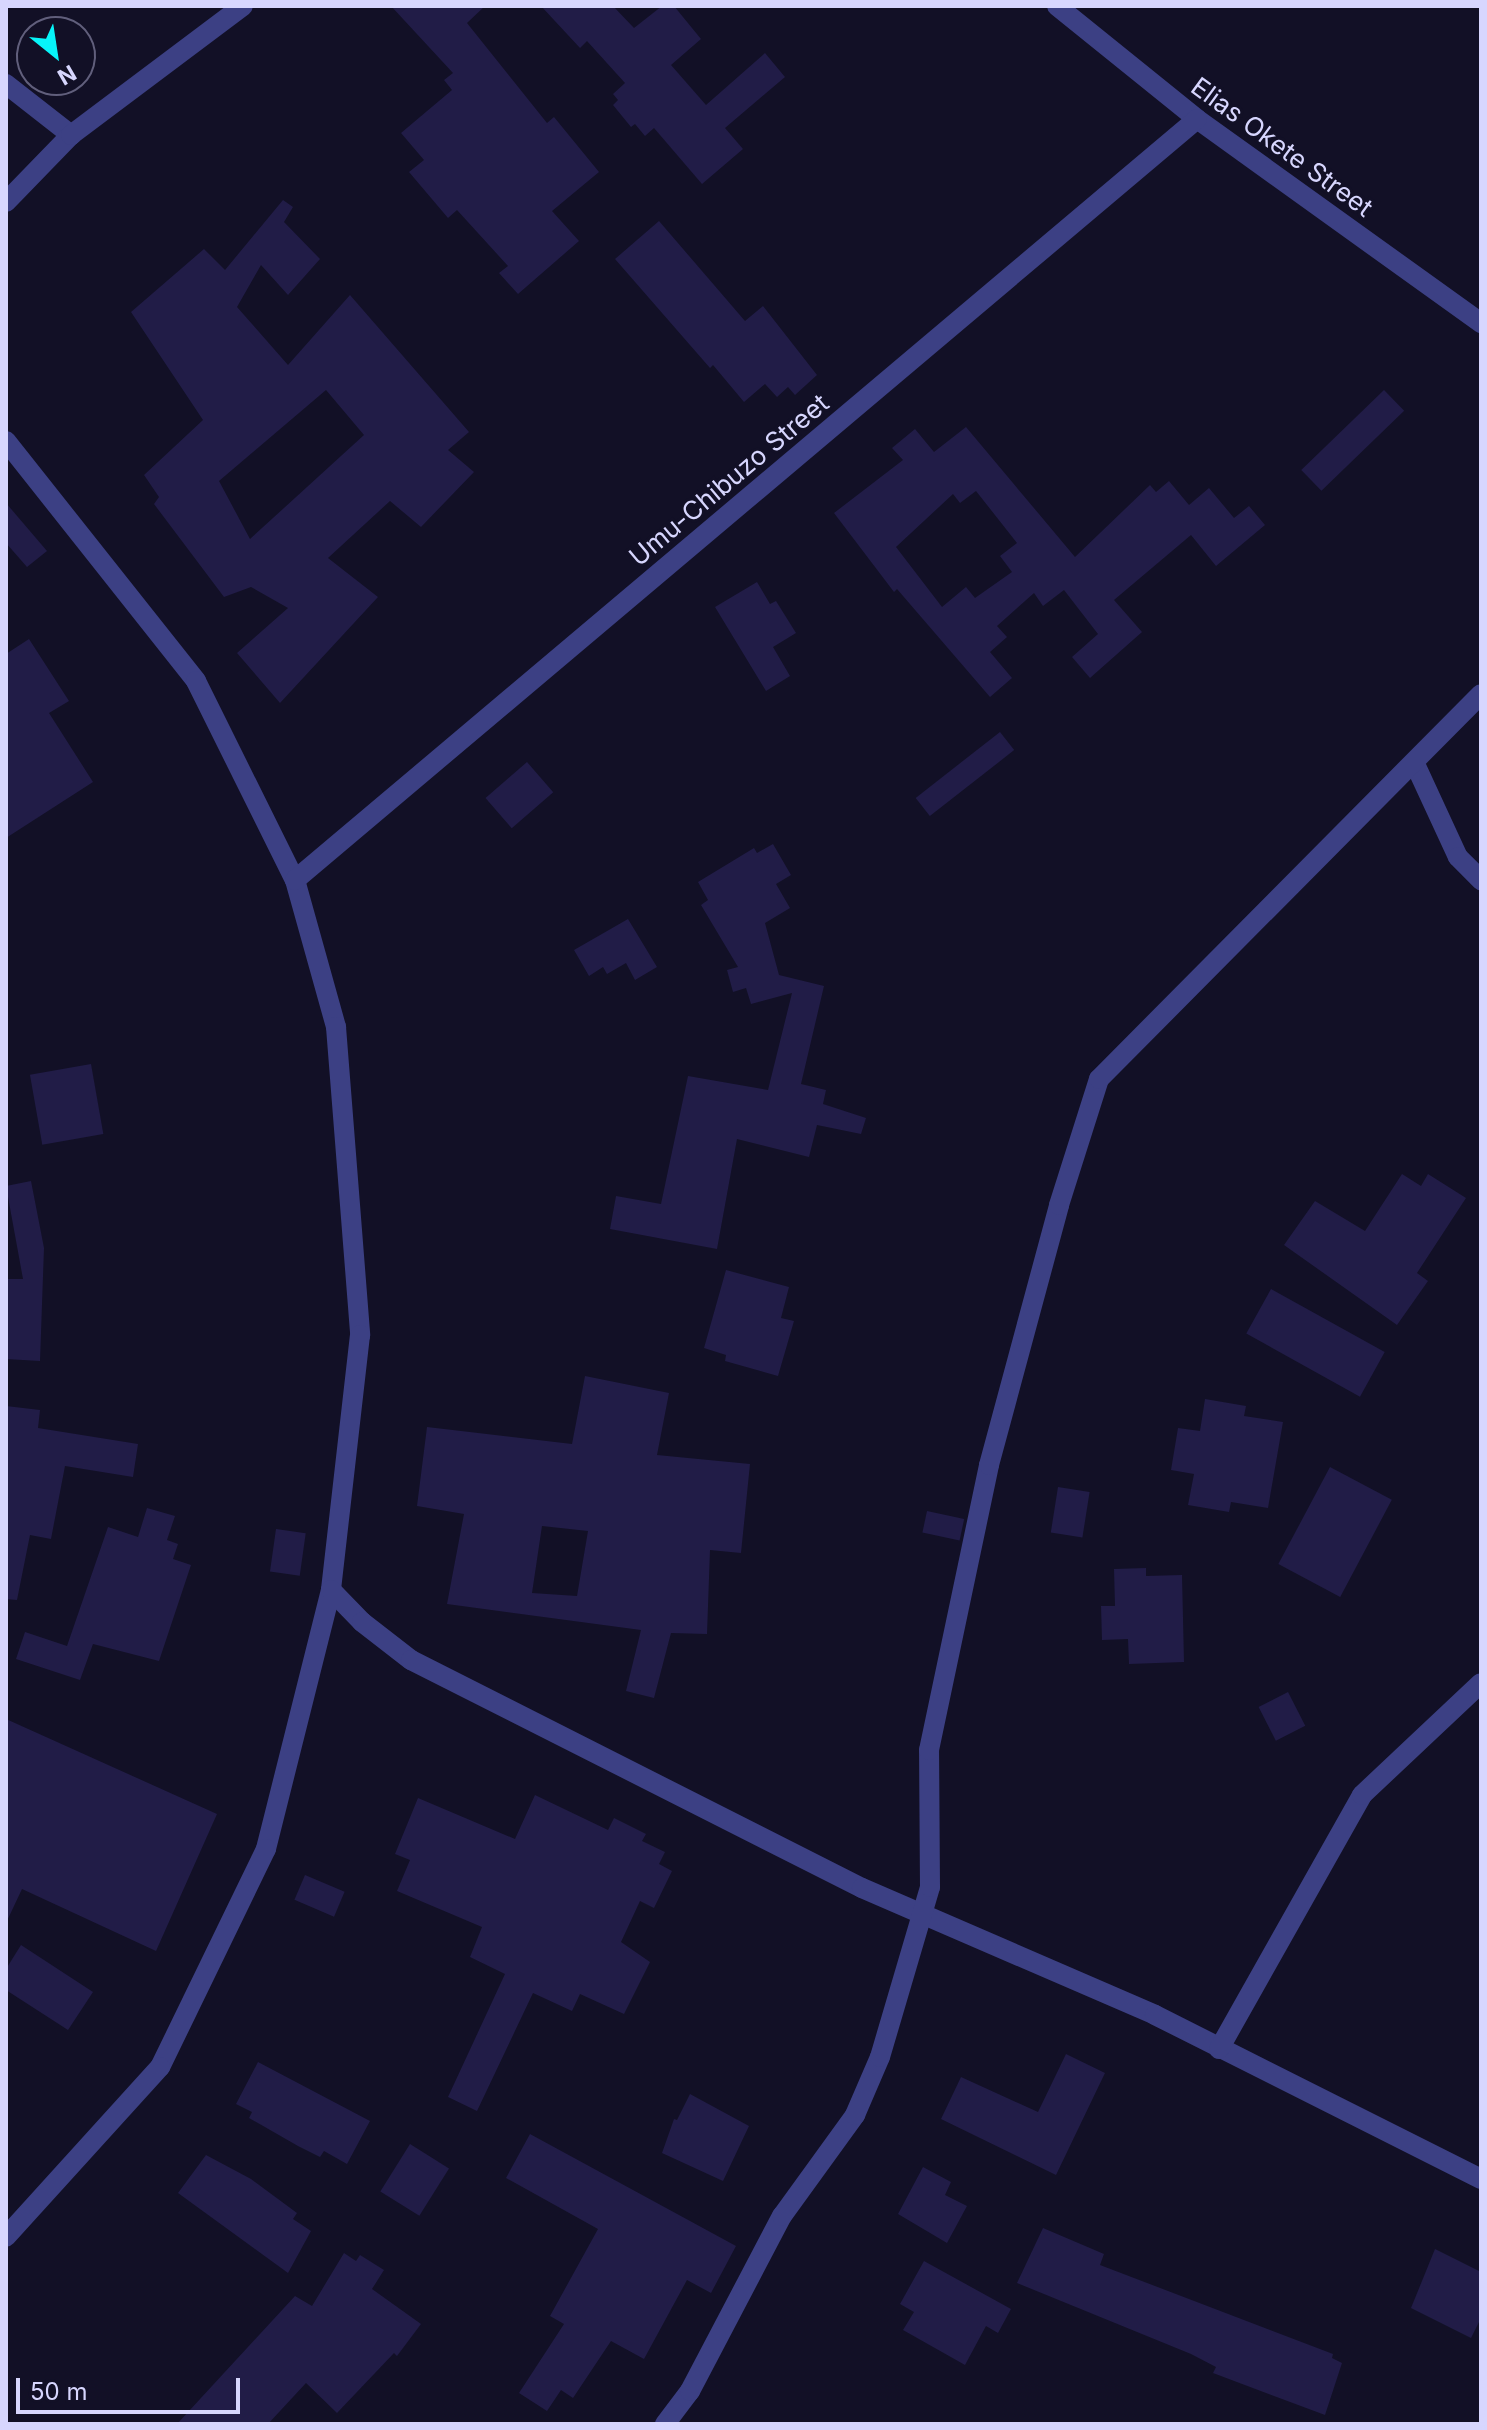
<!DOCTYPE html>
<style>
body{margin:0}
#map{position:relative;width:1487px;height:2430px;overflow:hidden;background:#121026;font-family:Inter,sans-serif}
div>[style]{position:absolute}
.building>*{inset:0;background:#211c47;transform-origin:0 0}
.minor>*{height:20px;margin:-10px;padding:0 10px;transform-origin:10px;border-radius:10px;background:#3c4084}
span{translate:-50% -50%;white-space:nowrap;text-align:center;line-height:1.15;-webkit-text-stroke:6px #121026;paint-order:stroke}
.street-label{font-size:26px;color:#d7d6fe}
.frame{position:absolute;inset:0;border:8px solid #d7d6fe;pointer-events:none}
.north{position:absolute;left:16px;top:16px;width:80px;height:80px;box-sizing:border-box;background:#121026;border:2px solid #615f7c;border-radius:50%;rotate:150deg;font-size:22px;font-weight:700;line-height:32px;text-align:center;color:#d7d6fe}
.north::after{content:'';display:block;margin:auto;width:28px;height:36px;background:#07f5f9;clip-path:polygon(50% 0,100% 100%,50% 72%,0 100%)}
.scale{position:absolute;left:16px;top:2378px;width:224px;height:36px;box-sizing:border-box;border:4px solid #d7d6fe;border-top:0;padding-left:10px;font-size:24px;line-height:28px;white-space:nowrap;color:#d7d6fe;-webkit-text-stroke:6px #121026;paint-order:stroke}
</style>
<div id="map">
<div class="building">
<div style="clip-path:polygon(391px 6px,485px 6px,467px 23px,547px 123px,554px 117px,599px 172px,552px 211px,579px 241px,518px 294px,499px 273px,508px 266px,457px 210px,448px 218px,409px 172px,424px 160px,401px 133px,452px 90px,444px 80px,453px 73px)"></div>
<div style="clip-path:polygon(541px 6px,613px 6px,634px 28px,662px 6px,674px 6px,701px 39px,671px 65px,706px 105px,765px 53px,785px 77px,725px 128px,743px 149px,702px 184px,654px 128px,645px 136px,635px 124px,631px 127px,613px 105px,618px 100px,613px 94px,625px 83px,587px 41px,580px 48px)"></div>
<div style="clip-path:polygon(evenodd,283px 200px,293px 207px,284px 222px,320px 259px,288px 295px,261px 265px,237px 307px,288px 365px,350px 295px,469px 432px,448px 450px,474px 472px,421px 527px,390px 501px,328px 558px,378px 597px,280px 703px,237px 653px,288px 608px,251px 587px,224px 597px,154px 504px,159px 497px,144px 475px,203px 420px,131px 312px,204px 249px,225px 270px,283px 200px,326px 390px,364px 435px,250px 539px,219px 481px,326px 390px)"></div>
<div style="clip-path:polygon(659px 221px,745px 321px,763px 306px,817px 375px,795px 395px,788px 387px,777px 397px,765px 384px,744px 402px,713px 365px,710px 368px,615px 259px)"></div>
<div style="left:1384px;top:390px;width:29px;height:115px;rotate:46deg"></div>
<div style="clip-path:polygon(evenodd,966px 427px,1075px 557px,1150px 485px,1156px 492px,1169px 481px,1189px 505px,1209px 488px,1234px 518px,1249px 506px,1265px 525px,1216px 566px,1191px 535px,1114px 600px,1142px 632px,1090px 678px,1072px 657px,1098px 634px,1064px 590px,1043px 606px,1034px 593px,997px 626px,1007px 637px,990px 652px,1012px 678px,990px 697px,897px 589px,894px 592px,834px 513px,903px 460px,892px 448px,915px 429px,934px 452px,966px 427px,976px 491px,1017px 543px,1000px 556px,1012px 572px,975px 598px,966px 587px,942px 607px,896px 547px,953px 494px,960px 503px,976px 491px)"></div>
<div style="clip-path:polygon(6px 503px,47px 551px,27px 567px,6px 543px)"></div>
<div style="clip-path:polygon(757px 582px,770px 604px,776px 601px,796px 633px,773px 647px,790px 676px,766px 691px,715px 607px)"></div>
<div style="clip-path:polygon(29px 639px,69px 701px,49px 713px,93px 782px,6px 838px,6px 654px)"></div>
<div style="left:1000px;top:732px;width:23px;height:107px;rotate:52deg"></div>
<div style="left:527px;top:762px;width:40px;height:55px;rotate:49deg"></div>
<div style="clip-path:polygon(773px 844px,791px 875px,776px 884px,790px 908px,765px 923px,779px 975px,824px 986px,801px 1084px,826px 1090px,823px 1104px,866px 1118px,861px 1134px,817px 1125px,809px 1157px,737px 1139px,717px 1249px,610px 1229px,616px 1196px,661px 1204px,688px 1076px,768px 1090px,792px 993px,751px 1004px,746px 988px,733px 992px,727px 970px,738px 967px,701px 905px,708px 900px,698px 882px,754px 848px,757px 853px)"></div>
<div style="clip-path:polygon(628px 919px,657px 967px,635px 980px,626px 963px,607px 974px,603px 967px,589px 976px,574px 950px)"></div>
<div style="left:91px;top:1064px;width:71px;height:62px;rotate:80deg"></div>
<div style="clip-path:polygon(1402px 1174px,1421px 1186px,1428px 1174px,1466px 1198px,1417px 1273px,1428px 1281px,1397px 1325px,1284px 1245px,1315px 1201px,1365px 1231px)"></div>
<div style="clip-path:polygon(31px 1181px,44px 1248px,40px 1361px,6px 1359px,6px 1279px,23px 1279px,6px 1186px)"></div>
<div style="clip-path:polygon(726px 1270px,789px 1287px,781px 1318px,794px 1321px,778px 1376px,725px 1361px,726px 1355px,704px 1348px)"></div>
<div style="left:1271px;top:1289px;width:130px;height:51px;rotate:29deg"></div>
<div style="clip-path:polygon(evenodd,585px 1376px,669px 1393px,657px 1455px,750px 1464px,741px 1553px,710px 1550px,707px 1634px,671px 1633px,654px 1698px,626px 1691px,641px 1630px,447px 1604px,464px 1514px,417px 1506px,427px 1427px,572px 1444px,585px 1376px,542px 1526px,588px 1531px,577px 1596px,532px 1593px,542px 1526px)"></div>
<div style="clip-path:polygon(1205px 1399px,1246px 1406px,1244px 1416px,1283px 1422px,1268px 1508px,1231px 1502px,1229px 1512px,1188px 1505px,1194px 1474px,1171px 1470px,1178px 1428px,1200px 1431px)"></div>
<div style="clip-path:polygon(6px 1406px,40px 1410px,38px 1428px,138px 1444px,133px 1477px,65px 1466px,51px 1539px,30px 1535px,17px 1600px,6px 1599px)"></div>
<div style="left:1330px;top:1467px;width:70px;height:110px;rotate:28deg"></div>
<div style="left:1058px;top:1487px;width:32px;height:46px;rotate:9deg"></div>
<div style="clip-path:polygon(147px 1508px,175px 1516px,167px 1540px,178px 1544px,173px 1559px,191px 1565px,159px 1661px,93px 1644px,80px 1680px,16px 1659px,25px 1632px,67px 1646px,108px 1527px,138px 1537px)"></div>
<div style="left:927px;top:1511px;width:38px;height:22px;rotate:12deg"></div>
<div style="left:276px;top:1529px;width:30px;height:43px;rotate:8deg"></div>
<div style="clip-path:polygon(1146px 1568px,1146px 1576px,1182px 1575px,1184px 1662px,1129px 1664px,1128px 1639px,1102px 1640px,1101px 1606px,1115px 1606px,1114px 1569px)"></div>
<div style="left:1288px;top:1692px;width:38px;height:33px;rotate:63deg"></div>
<div style="clip-path:polygon(6px 1719px,217px 1814px,156px 1951px,22px 1889px,6px 1923px)"></div>
<div style="clip-path:polygon(535px 1795px,608px 1830px,614px 1818px,646px 1834px,642px 1841px,665px 1852px,659px 1864px,672px 1871px,654px 1908px,640px 1901px,621px 1942px,650px 1962px,624px 2014px,580px 1994px,572px 2011px,533px 1993px,477px 2111px,448px 2097px,505px 1974px,470px 1957px,482px 1927px,397px 1891px,410px 1860px,395px 1854px,418px 1798px,515px 1839px)"></div>
<div style="left:305px;top:1875px;width:43px;height:27px;rotate:23deg"></div>
<div style="clip-path:polygon(21px 1945px,93px 1992px,68px 2030px,6px 1990px,6px 1969px)"></div>
<div style="clip-path:polygon(1066px 2054px,1105px 2073px,1056px 2175px,941px 2119px,961px 2077px,1038px 2112px)"></div>
<div style="clip-path:polygon(258px 2062px,370px 2121px,347px 2164px,324px 2151px,320px 2157px,298px 2146px,249px 2118px,252px 2112px,236px 2104px)"></div>
<div style="clip-path:polygon(690px 2094px,749px 2126px,723px 2181px,662px 2153px,674px 2119px,677px 2120px)"></div>
<div style="clip-path:polygon(530px 2134px,736px 2246px,711px 2293px,687px 2280px,644px 2359px,611px 2341px,573px 2398px,561px 2390px,547px 2411px,519px 2393px,564px 2324px,550px 2316px,598px 2229px,506px 2178px)"></div>
<div style="left:410px;top:2144px;width:46px;height:56px;rotate:32deg"></div>
<div style="clip-path:polygon(206px 2155px,251px 2179px,297px 2213px,293px 2219px,311px 2231px,288px 2273px,178px 2193px)"></div>
<div style="clip-path:polygon(923px 2167px,951px 2182px,945px 2195px,967px 2206px,947px 2243px,898px 2214px)"></div>
<div style="clip-path:polygon(1043px 2228px,1104px 2254px,1100px 2265px,1333px 2354px,1332px 2358px,1342px 2363px,1325px 2415px,1213px 2373px,1216px 2367px,1191px 2354px,1017px 2283px)"></div>
<div style="clip-path:polygon(1435px 2249px,1481px 2272px,1481px 2318px,1471px 2338px,1411px 2308px)"></div>
<div style="clip-path:polygon(344px 2253px,356px 2261px,360px 2255px,384px 2270px,372px 2289px,421px 2324px,397px 2356px,394px 2353px,337px 2413px,306px 2383px,268px 2424px,177px 2424px,295px 2296px,312px 2306px)"></div>
<div style="clip-path:polygon(924px 2261px,1011px 2309px,998px 2333px,986px 2326px,965px 2365px,903px 2330px,914px 2312px,900px 2304px)"></div>
</div>
<div class="minor">
<div style="left:1057px;top:6px;width:180px;rotate:38.9deg"></div>
<div style="left:1197px;top:119px;width:350px;rotate:35.7deg"></div>
<div style="left:6px;top:84px;width:83px;rotate:38.1deg"></div>
<div style="left:6px;top:202px;width:93px;rotate:-45.9deg"></div>
<div style="left:71px;top:135px;width:215px;rotate:-36.9deg"></div>
<div style="left:6px;top:441px;width:306px;rotate:51.6deg"></div>
<div style="left:196px;top:681px;width:222px;rotate:63.6deg"></div>
<div style="left:295px;top:880px;width:153px;rotate:74.4deg"></div>
<div style="left:336px;top:1027px;width:309px;rotate:85.5deg"></div>
<div style="left:360px;top:1335px;width:257px;rotate:96.5deg"></div>
<div style="left:331px;top:1590px;width:267px;rotate:104.1deg"></div>
<div style="left:266px;top:1849px;width:242px;rotate:115.9deg"></div>
<div style="left:160px;top:2067px;width:229px;rotate:132.2deg"></div>
<div style="left:1415px;top:764px;width:102px;rotate:65.2deg"></div>
<div style="left:1458px;top:857px;width:33px;rotate:45deg"></div>
<div style="left:295px;top:880px;width:1180px;rotate:-40.15deg"></div>
<div style="left:331px;top:1590px;width:45px;rotate:45.9deg"></div>
<div style="left:362px;top:1622px;width:62px;rotate:37.8deg"></div>
<div style="left:411px;top:1660px;width:505px;rotate:26.82deg"></div>
<div style="left:862px;top:1888px;width:319px;rotate:23.4deg"></div>
<div style="left:1155px;top:2015px;width:365px;rotate:26.7deg"></div>
<div style="left:1219px;top:2049px;width:291px;rotate:-60.6deg"></div>
<div style="left:1362px;top:1795px;width:163px;rotate:-43.3deg"></div>
<div style="left:665px;top:2424px;width:41px;rotate:-52.9deg"></div>
<div style="left:690px;top:2391px;width:198px;rotate:-62.3deg"></div>
<div style="left:782px;top:2216px;width:125px;rotate:-54.1deg"></div>
<div style="left:855px;top:2115px;width:63px;rotate:-66.7deg"></div>
<div style="left:880px;top:2057px;width:177px;rotate:-73.6deg"></div>
<div style="left:930px;top:1887px;width:137px;rotate:-90.4deg"></div>
<div style="left:929px;top:1750px;width:291px;rotate:-78.1deg"></div>
<div style="left:989px;top:1465px;width:269px;rotate:-74.9deg"></div>
<div style="left:1059px;top:1205px;width:132px;rotate:-72.4deg"></div>
<div style="left:1099px;top:1079px;width:542px;rotate:-45.22deg"></div>
</div>
<div class="street-label">
<span style="left:1282px;top:147px;rotate:36deg">Elias Okete Street</span>
<span style="left:729px;top:480px;rotate:-40deg">Umu-Chibuzo Street</span>
</div>
<div class="frame"></div>
<div class="north">N</div>
<div class="scale">50 m</div>
</div>
